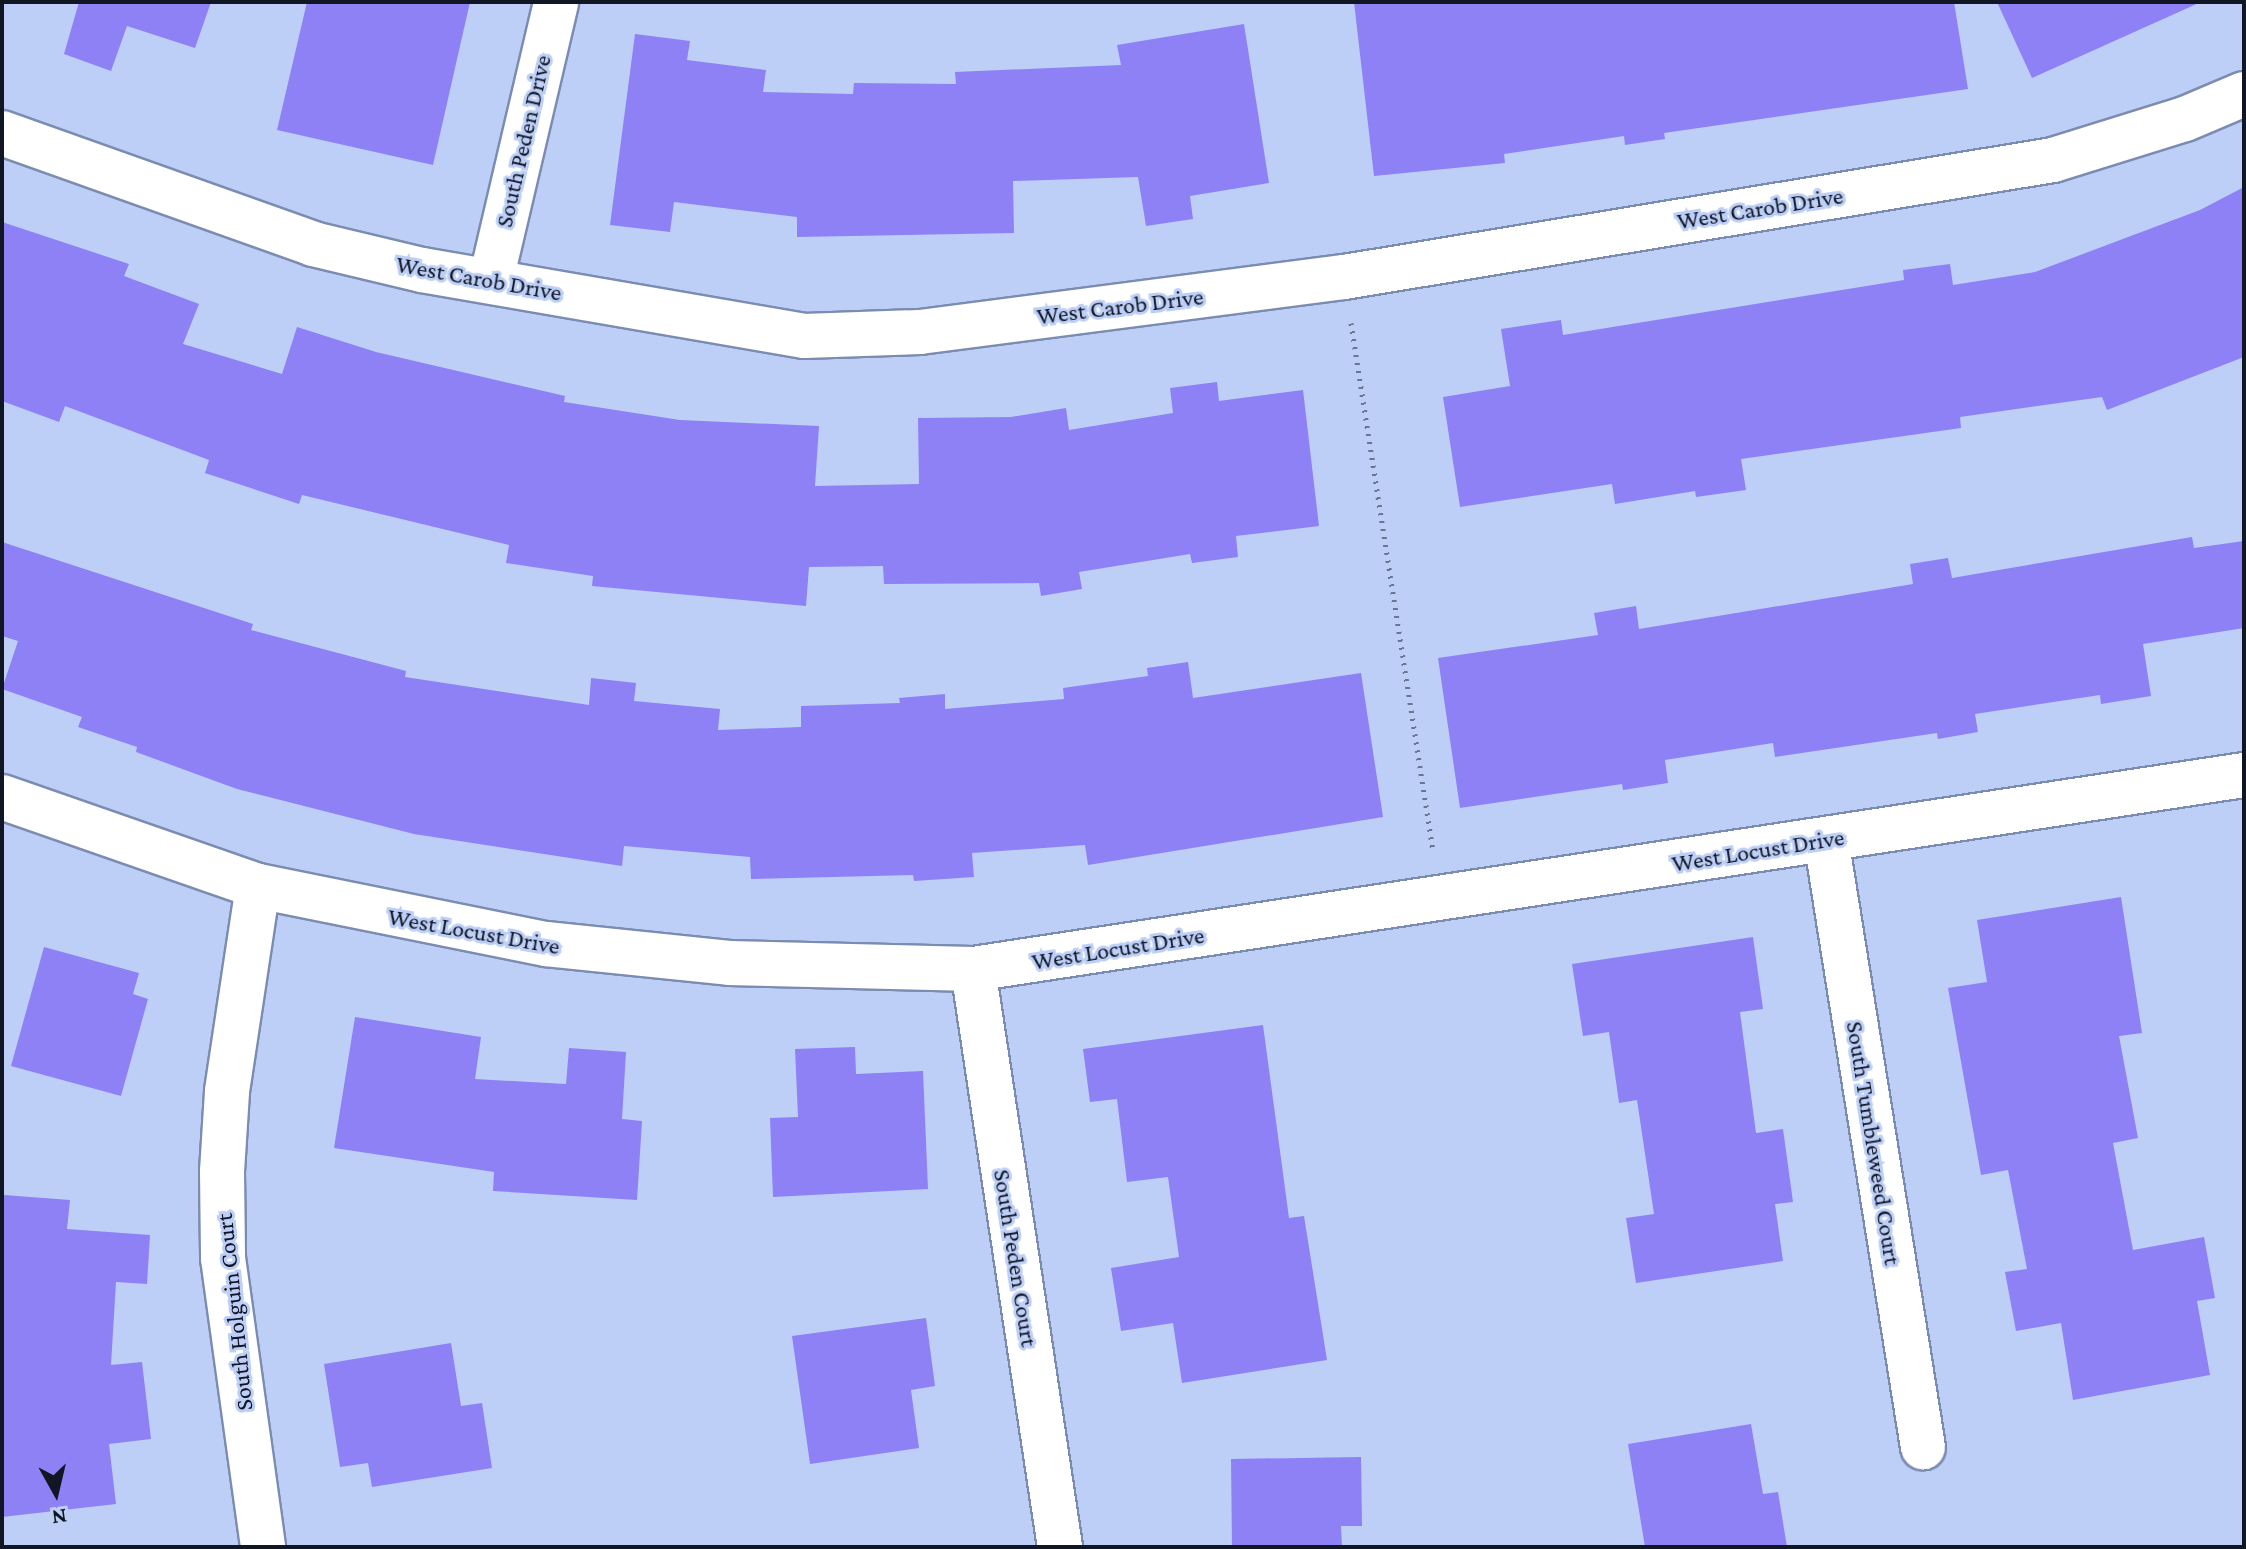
<!DOCTYPE html>
<style>
body{margin:0}
#map{position:relative;width:2246px;height:1549px;overflow:hidden;background:#bdcff7;font-family:"Crimson Pro",serif}
div>[style]{position:absolute}
.building>*{inset:0;background:#8e81f6}
.path>*{height:5px;margin-top:-2.5px;transform-origin:0;background:repeating-linear-gradient(90deg,#6a7691 0 2px,transparent 0 8px)}
.roads{filter:drop-shadow(2px 0 #7c8cb1) drop-shadow(-2px 0 #7c8cb1) drop-shadow(0 2px #7c8cb1) drop-shadow(0 -2px #7c8cb1)}
.minor>*{height:44px;margin:-22px;padding:0 22px;transform-origin:22px;border-radius:22px;background:#fff}
span{translate:-50% -50%;white-space:nowrap;text-align:center;line-height:1.15;-webkit-text-stroke:6px #bdcff7;paint-order:stroke}
.street-label{font-size:24px;color:#101624}
.frame{position:absolute;inset:0;border:4px solid #101624;pointer-events:none}
.north{position:absolute;left:16px;top:1453px;width:80px;height:80px;-webkit-text-stroke:6px #bdcff7;paint-order:stroke;rotate:172deg;font-size:22px;font-weight:700;line-height:32px;text-align:center;color:#101624}
.north::after{content:'';display:block;margin:auto;width:28px;height:36px;background:#101624;clip-path:polygon(50% 0,100% 100%,50% 72%,0 100%)}
</style>
<div id="map">
<div class="building">
<div style="clip-path:polygon(79px 2px,211px 2px,195px 48px,127px 26px,111px 71px,64px 54px)"></div>
<div style="clip-path:polygon(307px 2px,470px 2px,433px 165px,277px 130px)"></div>
<div style="clip-path:polygon(1354px 2px,1954px 2px,1968px 89px,1664px 133px,1665px 139px,1625px 145px,1624px 136px,1504px 154px,1505px 163px,1374px 176px)"></div>
<div style="clip-path:polygon(1997px 2px,2201px 2px,2032px 78px)"></div>
<div style="clip-path:polygon(1244px 24px,1269px 183px,1190px 196px,1193px 219px,1146px 226px,1138px 177px,1013px 181px,1014px 233px,797px 237px,797px 217px,674px 202px,670px 232px,610px 225px,635px 34px,690px 41px,687px 60px,766px 70px,763px 92px,853px 94px,854px 83px,956px 84px,955px 72px,1121px 65px,1117px 45px)"></div>
<div style="clip-path:polygon(2244px 187px,2244px 357px,2107px 410px,2102px 397px,1960px 417px,1961px 428px,1741px 459px,1746px 490px,1696px 497px,1695px 491px,1615px 504px,1612px 484px,1460px 507px,1443px 397px,1510px 386px,1501px 329px,1561px 320px,1563px 335px,1904px 280px,1903px 270px,1950px 264px,1953px 285px,2035px 272px,2200px 210px)"></div>
<div style="clip-path:polygon(2px 222px,129px 264px,124px 276px,199px 304px,183px 344px,282px 374px,297px 327px,376px 352px,565px 396px,564px 402px,680px 420px,819px 426px,815px 486px,919px 484px,918px 418px,1011px 417px,1066px 408px,1069px 430px,1173px 413px,1170px 388px,1217px 382px,1219px 401px,1303px 390px,1319px 526px,1236px 536px,1238px 557px,1192px 563px,1190px 554px,1079px 572px,1082px 589px,1041px 596px,1039px 583px,884px 584px,883px 566px,809px 567px,806px 606px,592px 586px,593px 576px,506px 563px,509px 545px,302px 495px,299px 504px,205px 473px,209px 460px,65px 406px,59px 422px,2px 401px)"></div>
<div style="clip-path:polygon(2192px 537px,2194px 548px,2244px 541px,2244px 628px,2143px 644px,2151px 696px,2101px 704px,2100px 695px,1975px 714px,1978px 732px,1938px 739px,1937px 733px,1775px 757px,1773px 743px,1665px 760px,1668px 783px,1623px 790px,1622px 784px,1460px 808px,1438px 658px,1598px 635px,1594px 613px,1636px 606px,1639px 629px,1913px 584px,1910px 564px,1948px 558px,1952px 578px)"></div>
<div style="clip-path:polygon(2px 542px,253px 624px,251px 630px,406px 671px,405px 677px,589px 705px,591px 678px,636px 683px,634px 701px,720px 709px,718px 730px,801px 727px,801px 706px,900px 703px,899px 698px,945px 694px,945px 709px,1064px 699px,1063px 688px,1148px 676px,1147px 668px,1188px 662px,1193px 698px,1361px 673px,1383px 817px,1088px 865px,1085px 845px,972px 853px,974px 877px,914px 881px,913px 875px,751px 879px,750px 857px,624px 846px,622px 866px,414px 834px,237px 789px,136px 752px,137px 747px,78px 727px,82px 717px,2px 689px,18px 641px,2px 636px)"></div>
<div style="clip-path:polygon(2121px 897px,2142px 1033px,2119px 1036px,2138px 1138px,2113px 1143px,2133px 1250px,2204px 1237px,2215px 1298px,2197px 1301px,2210px 1375px,2073px 1400px,2061px 1323px,2016px 1331px,2005px 1272px,2027px 1269px,2008px 1170px,1981px 1175px,1948px 988px,1987px 982px,1977px 920px)"></div>
<div style="clip-path:polygon(1753px 937px,1763px 1009px,1740px 1012px,1756px 1133px,1783px 1129px,1793px 1202px,1775px 1204px,1783px 1261px,1636px 1283px,1626px 1218px,1654px 1214px,1637px 1100px,1619px 1103px,1609px 1032px,1583px 1036px,1572px 964px)"></div>
<div style="clip-path:polygon(44px 947px,139px 973px,133px 994px,148px 999px,121px 1096px,11px 1066px)"></div>
<div style="clip-path:polygon(355px 1017px,481px 1037px,475px 1079px,566px 1084px,569px 1048px,626px 1052px,622px 1119px,642px 1121px,637px 1200px,493px 1191px,494px 1172px,334px 1148px)"></div>
<div style="clip-path:polygon(1263px 1025px,1289px 1218px,1304px 1216px,1327px 1360px,1182px 1383px,1173px 1323px,1121px 1331px,1111px 1268px,1179px 1257px,1168px 1177px,1127px 1182px,1117px 1099px,1090px 1102px,1083px 1049px)"></div>
<div style="clip-path:polygon(855px 1047px,856px 1074px,923px 1071px,928px 1189px,773px 1197px,770px 1118px,798px 1117px,795px 1049px)"></div>
<div style="clip-path:polygon(4px 1195px,70px 1200px,67px 1229px,150px 1235px,147px 1284px,116px 1282px,111px 1365px,142px 1362px,151px 1439px,109px 1444px,116px 1504px,2px 1517px)"></div>
<div style="clip-path:polygon(926px 1318px,935px 1386px,911px 1390px,919px 1448px,810px 1464px,792px 1336px)"></div>
<div style="clip-path:polygon(451px 1343px,461px 1406px,482px 1403px,492px 1468px,372px 1487px,368px 1463px,340px 1467px,324px 1364px)"></div>
<div style="clip-path:polygon(1751px 1424px,1763px 1494px,1778px 1492px,1787px 1547px,1645px 1547px,1628px 1444px)"></div>
<div style="clip-path:polygon(1361px 1457px,1362px 1526px,1341px 1526px,1342px 1547px,1232px 1547px,1231px 1459px)"></div>
</div>
<div class="path">
<div style="left:1351px;top:323px;width:534px;rotate:81.17deg"></div>
</div>
<div class="roads">
<div class="minor">
<div style="left:2px;top:133px;width:330px;rotate:19.6deg"></div>
<div style="left:313px;top:244px;width:112px;rotate:13.4deg"></div>
<div style="left:422px;top:270px;width:388px;rotate:9.8deg"></div>
<div style="left:804px;top:336px;width:116px;rotate:-2deg"></div>
<div style="left:920px;top:332px;width:428px;rotate:-7.4deg"></div>
<div style="left:1344px;top:277px;width:719px;rotate:-9.37deg"></div>
<div style="left:2053px;top:160px;width:138px;rotate:-17.3deg"></div>
<div style="left:2185px;top:119px;width:64px;rotate:-23deg"></div>
<div style="left:491px;top:280px;width:285px;rotate:-76.8deg"></div>
<div style="left:2px;top:797px;width:271px;rotate:19.2deg"></div>
<div style="left:258px;top:886px;width:294px;rotate:11.4deg"></div>
<div style="left:546px;top:944px;width:184px;rotate:5.9deg"></div>
<div style="left:729px;top:963px;width:244px;rotate:1.4deg"></div>
<div style="left:973px;top:969px;width:1286px;rotate:-8.68deg"></div>
<div style="left:1826px;top:839px;width:616px;rotate:80.94deg"></div>
<div style="left:258px;top:886px;width:208px;rotate:98.6deg"></div>
<div style="left:227px;top:1092px;width:80px;rotate:93.6deg"></div>
<div style="left:222px;top:1172px;width:86px;rotate:89.3deg"></div>
<div style="left:223px;top:1258px;width:292px;rotate:82.1deg"></div>
<div style="left:973px;top:969px;width:585px;rotate:81.44deg"></div>
</div>
</div>
<div class="street-label">
<span style="left:523px;top:141px;rotate:-77deg">South Peden Drive</span>
<span style="left:1760px;top:208px;rotate:-9deg">West Carob Drive</span>
<span style="left:479px;top:278px;rotate:10deg">West Carob Drive</span>
<span style="left:1120px;top:306px;rotate:-7deg">West Carob Drive</span>
<span style="left:1758px;top:850px;rotate:-9deg">West Locust Drive</span>
<span style="left:474px;top:931px;rotate:10deg">West Locust Drive</span>
<span style="left:1118px;top:948px;rotate:-9deg">West Locust Drive</span>
<span style="left:1874px;top:1143px;rotate:81deg">South Tumbleweed Court</span>
<span style="left:1016px;top:1258px;rotate:81deg">South Peden Court</span>
<span style="left:234px;top:1312px;rotate:-96deg">South Holguin Court</span>
</div>
<div class="frame"></div>
<div class="north">N</div>
</div>
